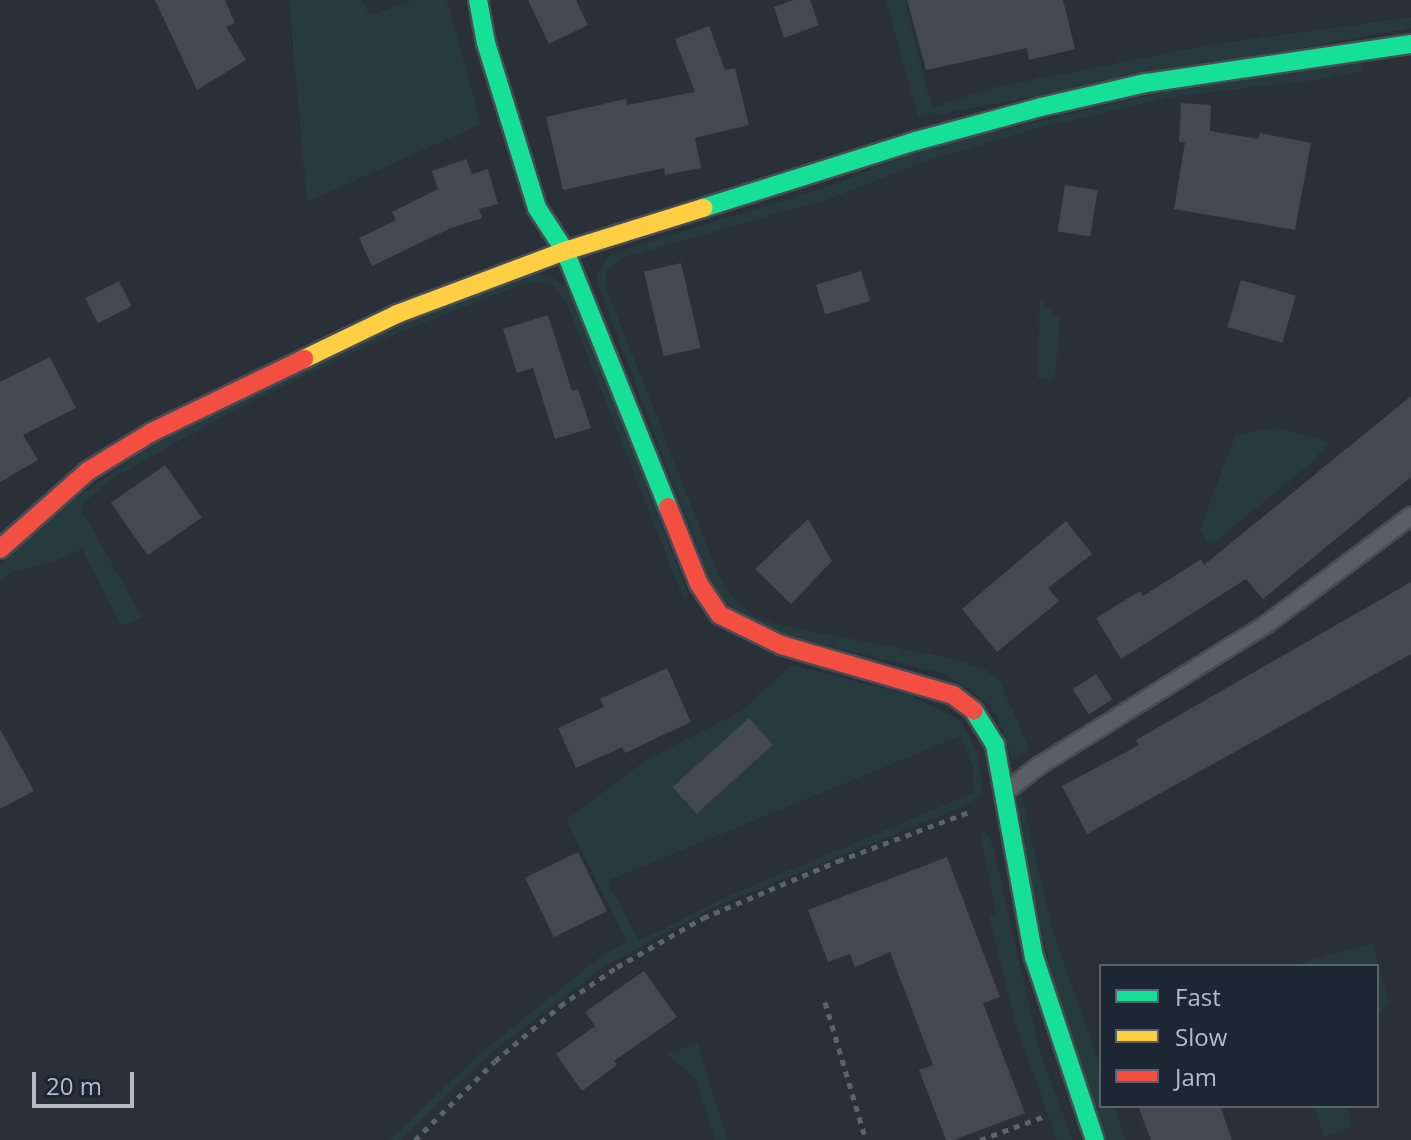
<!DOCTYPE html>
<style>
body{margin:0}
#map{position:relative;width:1411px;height:1140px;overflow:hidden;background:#2a3038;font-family:"Open Sans",sans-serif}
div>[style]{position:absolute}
.green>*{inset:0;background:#273a3e}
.building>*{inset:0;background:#444950;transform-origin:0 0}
.path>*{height:5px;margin-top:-2.5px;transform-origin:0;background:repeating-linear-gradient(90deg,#5d636a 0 6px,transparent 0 12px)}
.roads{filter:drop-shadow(2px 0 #484c53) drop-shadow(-2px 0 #484c53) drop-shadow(0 2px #484c53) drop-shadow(0 -2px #484c53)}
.lane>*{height:16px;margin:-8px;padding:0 8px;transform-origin:8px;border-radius:8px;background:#5a5e66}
.fast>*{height:18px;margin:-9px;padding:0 9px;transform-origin:9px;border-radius:9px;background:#16e098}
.slow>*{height:18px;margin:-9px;padding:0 9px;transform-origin:9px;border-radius:9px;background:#ffcf43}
.jam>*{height:18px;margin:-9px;padding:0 9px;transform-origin:9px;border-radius:9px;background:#f24e42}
span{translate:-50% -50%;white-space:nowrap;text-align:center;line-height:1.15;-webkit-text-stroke:6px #1d2633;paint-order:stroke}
.legend{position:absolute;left:1099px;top:964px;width:280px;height:144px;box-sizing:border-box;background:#1d2633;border:2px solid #59626f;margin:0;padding:10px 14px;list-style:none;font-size:24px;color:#b4bcc9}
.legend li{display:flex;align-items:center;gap:16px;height:40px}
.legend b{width:40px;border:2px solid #59626f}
.scale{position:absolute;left:32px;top:1072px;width:102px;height:36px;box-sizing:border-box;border:4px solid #b4bcc9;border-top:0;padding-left:10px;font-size:24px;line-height:28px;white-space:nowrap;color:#b4bcc9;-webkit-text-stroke:6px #1d2633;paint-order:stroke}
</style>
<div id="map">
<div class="green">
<div style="clip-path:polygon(289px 0,363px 0,370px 16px,412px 0,447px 0,481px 124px,307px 202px)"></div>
<div style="clip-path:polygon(886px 0,905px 0,932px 108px,986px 89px,1209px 45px,1411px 17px,1411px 28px,918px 118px)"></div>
<div style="clip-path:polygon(1359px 63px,1363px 71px,1316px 80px,1178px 96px,1042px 127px,929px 160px,826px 200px,621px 258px,606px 272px,607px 289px,708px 548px,725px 588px,739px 604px,755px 617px,774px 624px,950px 658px,986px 670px,1001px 683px,1029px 749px,1013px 759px,1051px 924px,1101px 1071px,1101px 1106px,1114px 1106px,1126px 1140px,1108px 1140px,1081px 1072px,1051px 971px,1028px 873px,1012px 759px,1000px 723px,990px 706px,972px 691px,944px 674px,769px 631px,749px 621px,724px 600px,710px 579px,599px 289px,597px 274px,610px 255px,625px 249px,821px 189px,924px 149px,1178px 88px)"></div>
<div style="clip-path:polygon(538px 273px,551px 276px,569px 290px,582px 319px,689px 596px,684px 600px,567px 304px,552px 285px,539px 282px,525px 283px,385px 338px,243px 405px,108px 481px,80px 507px,142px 617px,122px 626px,82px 549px,51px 563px,11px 572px,0 582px,0 565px,55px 513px,148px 448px,309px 366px,431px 311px)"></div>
<div style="clip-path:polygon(1040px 300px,1059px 319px,1055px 380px,1038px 379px)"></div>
<div style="clip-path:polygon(1277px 428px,1329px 442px,1310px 464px,1210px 546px,1200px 530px,1235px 435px)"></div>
<div style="clip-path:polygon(evenodd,792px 665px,910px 695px,961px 721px,977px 751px,983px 794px,962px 807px,712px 908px,604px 967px,492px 1052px,400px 1140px,390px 1140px,475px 1058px,601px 956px,627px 942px,566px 820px,648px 759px,740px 712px,792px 665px,960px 736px,974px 769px,973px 793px,728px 896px,639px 941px,607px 881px,960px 736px)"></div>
<div style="clip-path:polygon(980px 830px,989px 835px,993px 846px,1041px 1056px,1073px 1140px,1057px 1140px,1016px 1026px,989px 916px,996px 914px)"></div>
<div style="clip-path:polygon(1373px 943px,1389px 1003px,1377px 1016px,1377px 966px,1290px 966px)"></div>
<div style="clip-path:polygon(698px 1042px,703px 1062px,728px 1140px,716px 1140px,696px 1080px,668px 1054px)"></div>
<div style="clip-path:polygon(1313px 1106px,1346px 1106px,1352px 1127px,1324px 1137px)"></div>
</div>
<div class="building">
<div style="clip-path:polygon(155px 0,225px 0,235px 23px,226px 27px,246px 60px,197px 90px)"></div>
<div style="clip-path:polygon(528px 0,576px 0,588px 25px,549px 44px)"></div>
<div style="clip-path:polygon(794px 0,810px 0,819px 25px,784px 38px,774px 7px)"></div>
<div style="clip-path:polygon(907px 0,1063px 0,1075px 49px,1029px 60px,1027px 48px,926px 70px)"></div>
<div style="clip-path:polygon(709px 26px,725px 70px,735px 68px,749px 125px,695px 138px,701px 168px,665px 175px,664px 168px,563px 190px,546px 117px,626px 99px,627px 105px,695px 92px,675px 39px)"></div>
<div style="clip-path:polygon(1181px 103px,1211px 105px,1210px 131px,1258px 139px,1260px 133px,1311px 143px,1295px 230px,1174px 209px,1185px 142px,1179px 142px)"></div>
<div style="clip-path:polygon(466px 159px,472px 174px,488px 169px,498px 204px,479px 209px,482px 218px,451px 228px,372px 266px,359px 238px,396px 220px,392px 212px,438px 189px,432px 171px)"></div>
<div style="left:1065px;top:185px;width:33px;height:47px;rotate:9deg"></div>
<div style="left:681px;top:263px;width:87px;height:38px;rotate:77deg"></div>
<div style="left:861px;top:271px;width:31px;height:47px;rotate:73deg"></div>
<div style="left:1241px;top:280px;width:57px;height:49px;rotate:16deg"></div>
<div style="left:119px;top:281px;width:28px;height:38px;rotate:63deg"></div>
<div style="clip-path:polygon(548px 315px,572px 391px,578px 389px,591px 428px,555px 439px,533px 368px,517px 373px,503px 329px)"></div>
<div style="clip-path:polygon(50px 357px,76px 408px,23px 435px,38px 460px,0 482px,0 382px)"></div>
<div style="clip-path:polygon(1411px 396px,1411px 477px,1263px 599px,1246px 579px,1121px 659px,1096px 618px,1140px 591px,1143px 596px,1201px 559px,1204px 565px)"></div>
<div style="left:165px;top:465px;width:64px;height:66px;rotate:55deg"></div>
<div style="clip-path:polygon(808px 519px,832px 561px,791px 604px,755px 569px)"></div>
<div style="clip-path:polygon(1066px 521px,1092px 554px,1048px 588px,1059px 601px,997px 652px,962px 609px)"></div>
<div style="clip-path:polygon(1411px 582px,1411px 654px,1087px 834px,1062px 786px,1139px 745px,1136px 740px)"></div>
<div style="clip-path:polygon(667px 668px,691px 722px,625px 753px,622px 747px,576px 768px,558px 728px,604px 707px,600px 699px)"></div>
<div style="left:1096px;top:674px;width:30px;height:28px;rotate:57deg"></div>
<div style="left:749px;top:718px;width:36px;height:103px;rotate:48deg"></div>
<div style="clip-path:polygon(0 729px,34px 791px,0 809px)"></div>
<div style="left:578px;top:852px;width:66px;height:59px;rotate:64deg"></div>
<div style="clip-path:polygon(947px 857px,1000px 997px,983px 1003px,1025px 1113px,954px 1140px,946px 1140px,919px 1070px,933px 1065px,890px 952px,855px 967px,850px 954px,828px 962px,808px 910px)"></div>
<div style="clip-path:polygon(644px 971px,677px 1017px,614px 1061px,617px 1065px,582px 1091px,556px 1054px,595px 1026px,585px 1012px)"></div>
<div style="clip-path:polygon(1138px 1106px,1220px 1106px,1232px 1140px,1151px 1140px)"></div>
</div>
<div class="path">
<div style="left:825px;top:1002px;width:144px;rotate:73.5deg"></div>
<div style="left:415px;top:1140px;width:112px;rotate:-44.6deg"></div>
<div style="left:495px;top:1061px;width:85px;rotate:-40.2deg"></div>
<div style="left:560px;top:1006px;width:69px;rotate:-34.4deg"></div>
<div style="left:617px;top:967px;width:99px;rotate:-29.7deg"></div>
<div style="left:703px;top:918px;width:147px;rotate:-22.9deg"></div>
<div style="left:838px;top:861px;width:140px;rotate:-20.5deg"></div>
<div style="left:980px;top:1140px;width:69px;rotate:-20.3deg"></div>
</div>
<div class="roads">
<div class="lane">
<div style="left:1009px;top:789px;width:36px;rotate:-38deg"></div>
<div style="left:1037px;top:767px;width:272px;rotate:-31.9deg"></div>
<div style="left:1268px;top:623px;width:179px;rotate:-36.8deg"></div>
</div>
<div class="fast">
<div style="left:478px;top:0;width:44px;rotate:79.5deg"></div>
<div style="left:486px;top:43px;width:173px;rotate:72.8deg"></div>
<div style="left:537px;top:208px;width:51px;rotate:56.9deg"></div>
<div style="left:565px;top:251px;width:276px;rotate:68.1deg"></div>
<div style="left:703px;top:208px;width:223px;rotate:-17.5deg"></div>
<div style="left:916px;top:141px;width:130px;rotate:-15.2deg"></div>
<div style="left:1041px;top:107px;width:108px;rotate:-12.9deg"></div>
<div style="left:1146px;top:83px;width:268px;rotate:-8.4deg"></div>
<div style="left:974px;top:711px;width:40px;rotate:58deg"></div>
<div style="left:995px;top:745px;width:216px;rotate:79.6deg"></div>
<div style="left:1034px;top:957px;width:193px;rotate:71.6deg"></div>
</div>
<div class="slow">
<div style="left:304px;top:359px;width:103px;rotate:-25.8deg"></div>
<div style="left:397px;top:314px;width:179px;rotate:-20.6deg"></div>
<div style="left:565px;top:251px;width:145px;rotate:-17.3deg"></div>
</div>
<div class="jam">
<div style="left:668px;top:507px;width:83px;rotate:68.1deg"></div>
<div style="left:699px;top:584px;width:37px;rotate:56deg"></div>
<div style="left:720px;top:615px;width:68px;rotate:26.2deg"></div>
<div style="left:781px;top:645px;width:179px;rotate:16.2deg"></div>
<div style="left:953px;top:695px;width:26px;rotate:37deg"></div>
<div style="left:0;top:549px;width:118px;rotate:-41.6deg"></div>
<div style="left:88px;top:471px;width:75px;rotate:-31.4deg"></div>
<div style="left:152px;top:432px;width:169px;rotate:-25.7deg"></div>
</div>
</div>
<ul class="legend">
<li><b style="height:10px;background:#16e098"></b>Fast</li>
<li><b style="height:10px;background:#ffcf43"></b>Slow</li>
<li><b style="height:10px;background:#f24e42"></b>Jam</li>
</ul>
<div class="scale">20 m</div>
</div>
